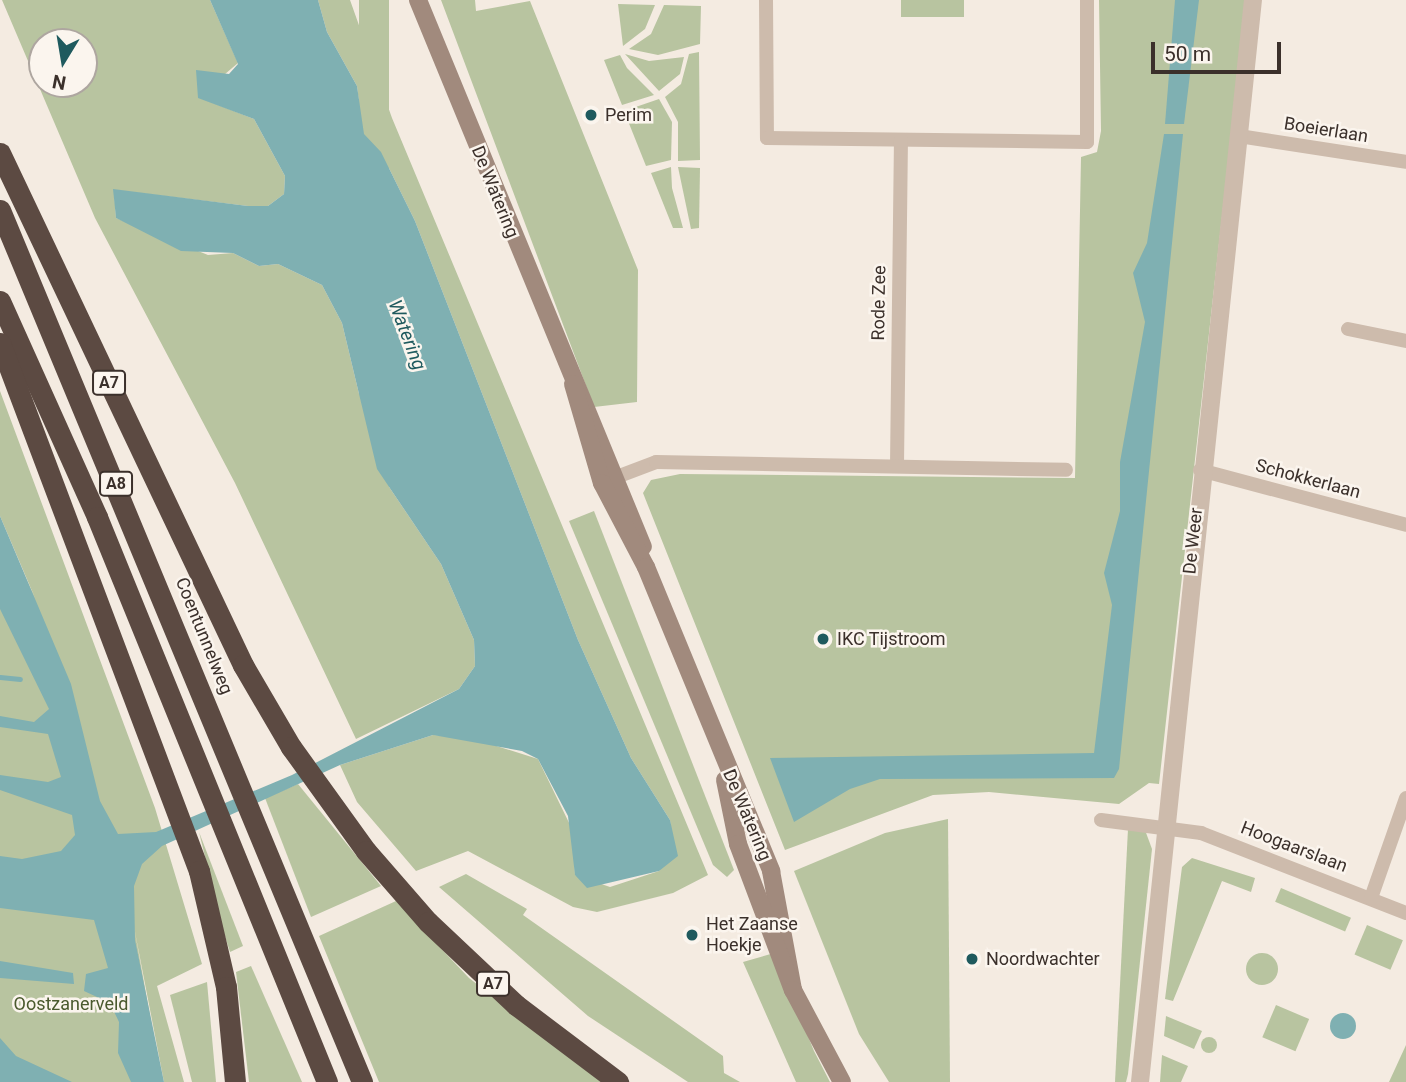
<!DOCTYPE html>
<style>
body{margin:0}
#map{position:relative;width:1406px;height:1082px;overflow:hidden;background:#f4ebe1;font-family:Roboto,sans-serif}
div>[style]{position:absolute}
.green>*{inset:0;background:#b8c4a0;transform-origin:0 0}
.round{border-radius:50%}
.water>*{inset:0;background:#7fb0b2}
.stream>*{height:5px;margin:-2.5px;padding:0 2.5px;transform-origin:2.5px;border-radius:2.5px;background:#7fb0b2}
.minor>*{height:14px;margin:-7px;padding:0 7px;transform-origin:7px;border-radius:7px;background:#cdbbac}
.tertiary>*{height:18px;margin:-9px;padding:0 9px;transform-origin:9px;border-radius:9px;background:#cdbbac}
.secondary>*{height:18px;margin:-9px;padding:0 9px;transform-origin:9px;border-radius:9px;background:#a18a7d}
.motorway>*{height:21px;margin:-10.5px;padding:0 10.5px;transform-origin:10.5px;border-radius:10.5px;background:#5c4a42}
.dots>*{width:19px;height:19px;translate:-50% -50%;box-sizing:border-box;border:4px solid #fbf5ee;border-radius:50%}
span{translate:-50% -50%;white-space:nowrap;text-align:center;line-height:1.15;-webkit-text-stroke:5px #fbf5ee;paint-order:stroke}
.shield-label span{padding:2px 5px;background:#fbf5ee;border:2px solid;border-radius:5px;-webkit-text-stroke-width:0}
.shield-label{font-size:16px;color:#3b302b;font-weight:700}
.poi-label{font-size:18px;color:#3b302b}
.left{translate:0 -50%;text-align:left}
.street-label{font-size:18px;color:#3b302b}
.park-label{font-size:18px;color:#4a5a2e}
.water-label{font-size:19px;color:#1f5a5e;font-style:italic}
.north{position:absolute;left:28px;top:28px;width:70px;height:70px;box-sizing:border-box;background:#fbf5ee;border:2px solid #aea6a0;border-radius:50%;rotate:191deg;font-size:19px;font-weight:700;line-height:28px;text-align:center;color:#3b302b}
.north::after{content:'';display:block;margin:auto;width:24px;height:32px;background:#1f5a5e;clip-path:polygon(50% 0,100% 100%,50% 72%,0 100%)}
.scale{position:absolute;left:1151px;top:42px;width:130px;height:32px;box-sizing:border-box;border:4px solid #3b302b;border-top:0;padding-left:9px;font-size:21px;line-height:24px;white-space:nowrap;color:#3b302b;-webkit-text-stroke:5px #fbf5ee;paint-order:stroke}
</style>
<div id="map">
<div class="green">
<div style="clip-path:polygon(evenodd,2px 0,210px 0,238px 63px,198px 97px,254px 119px,285px 176px,284px 194px,268px 206px,248px 206px,114px 190px,116px 218px,208px 255px,233px 253px,259px 266px,278px 264px,322px 285px,342px 323px,377px 469px,441px 564px,474px 640px,475px 666px,459px 689px,356px 739px,235px 483px,95px 218px,2px 0,42px 42px,84px 42px,84px 84px,42px 84px,42px 42px)"></div>
<div style="clip-path:polygon(318px 0,350px 0,392px 118px,708px 875px,673px 893px,597px 912px,573px 907px,468px 851px,416px 871px,357px 802px,340px 765px,433px 735px,468px 737px,538px 759px,573px 831px,575px 875px,610px 887px,659px 871px,673px 849px,670px 820px,631px 758px,578px 640px,415px 221px,381px 152px,363px 135px,357px 86px,327px 32px)"></div>
<div style="left:359px;top:0;width:30px;height:555px"></div>
<div style="clip-path:polygon(441px 0,475px 0,476px 11px,530px 1px,638px 270px,637px 402px,594px 407px)"></div>
<div style="left:901px;top:0;width:63px;height:17px"></div>
<div style="clip-path:polygon(1099px 0,1246px 0,1159px 784px,1149px 783px,1119px 804px,989px 792px,933px 795px,785px 850px,643px 493px,651px 480px,680px 474px,1075px 478px,1081px 157px,1097px 152px,1101px 131px)"></div>
<div style="clip-path:polygon(618px 4px,655px 5px,645px 29px,623px 46px)"></div>
<div style="clip-path:polygon(664px 5px,701px 6px,700px 44px,658px 55px,629px 49px,651px 34px)"></div>
<div style="clip-path:polygon(699px 52px,700px 160px,678px 161px,678px 122px,665px 97px,681px 84px,689px 54px)"></div>
<div style="clip-path:polygon(625px 54px,649px 61px,684px 57px,680px 74px,659px 91px)"></div>
<div style="clip-path:polygon(620px 55px,627px 68px,654px 95px,622px 105px,604px 60px)"></div>
<div style="clip-path:polygon(659px 99px,672px 122px,671px 160px,646px 166px,624px 111px)"></div>
<div style="clip-path:polygon(671px 167px,672px 188px,683px 228px,673px 228px,651px 173px)"></div>
<div style="clip-path:polygon(678px 167px,700px 168px,699px 228px,691px 229px)"></div>
<div style="clip-path:polygon(0 391px,155px 808px,202px 964px,157px 986px,184px 1082px,164px 1082px,134px 927px,162px 1082px,0 1082px,0 523px,35px 598px,0 516px)"></div>
<div style="clip-path:polygon(594px 511px,734px 870px,727px 877px,713px 865px,569px 521px)"></div>
<div style="clip-path:polygon(298px 784px,381px 886px,311px 917px,265px 798px)"></div>
<div style="clip-path:polygon(948px 819px,950px 1082px,889px 1082px,859px 1034px,794px 871px,885px 833px)"></div>
<div style="clip-path:polygon(1128px 829px,1145px 830px,1152px 849px,1128px 1074px,1126px 1082px,1115px 1082px)"></div>
<div style="clip-path:polygon(199px 832px,243px 946px,230px 952px,223px 930px)"></div>
<div style="clip-path:polygon(1192px 858px,1255px 878px,1251px 892px,1222px 881px,1173px 1001px,1165px 999px,1182px 867px)"></div>
<div style="clip-path:polygon(466px 874px,527px 909px,523px 915px,723px 1056px,724px 1073px,740px 1082px,688px 1082px,588px 1016px,439px 887px)"></div>
<div style="left:1281px;top:888px;width:76px;height:15px;rotate:23deg"></div>
<div style="clip-path:polygon(396px 901px,469px 978px,603px 1082px,379px 1082px,319px 936px)"></div>
<div style="left:1367px;top:925px;width:39px;height:32px;rotate:23deg"></div>
<div class="round" style="left:1246px;top:953px;width:32px;height:32px"></div>
<div style="clip-path:polygon(774px 953px,814px 1051px,830px 1082px,796px 1082px,743px 962px)"></div>
<div style="clip-path:polygon(251px 966px,302px 1082px,249px 1082px,236px 972px)"></div>
<div style="clip-path:polygon(207px 982px,216px 1082px,192px 1082px,170px 995px)"></div>
<div style="left:1276px;top:1005px;width:36px;height:35px;rotate:23deg"></div>
<div style="clip-path:polygon(1166px 1016px,1202px 1031px,1194px 1049px,1164px 1036px)"></div>
<div class="round" style="left:1201px;top:1037px;width:16px;height:16px"></div>
<div style="clip-path:polygon(1406px 1045px,1406px 1082px,1389px 1082px)"></div>
<div style="clip-path:polygon(1162px 1055px,1188px 1066px,1181px 1082px,1160px 1082px)"></div>
</div>
<div class="water">
<div style="clip-path:polygon(210px 0,318px 0,327px 32px,357px 86px,364px 134px,381px 152px,415px 221px,578px 640px,631px 758px,670px 820px,678px 856px,659px 871px,587px 888px,575px 875px,568px 816px,538px 759px,522px 751px,433px 735px,340px 765px,162px 846px,142px 864px,134px 886px,135px 940px,164px 1082px,131px 1082px,118px 1053px,119px 1022px,110px 1003px,84px 991px,86px 974px,108px 968px,94px 920px,0 908px,0 856px,22px 859px,61px 851px,75px 835px,72px 815px,0 790px,0 775px,48px 782px,61px 777px,48px 734px,0 727px,0 716px,34px 722px,49px 709px,0 609px,0 516px,71px 684px,100px 801px,118px 834px,156px 832px,292px 775px,459px 689px,475px 666px,474px 640px,441px 564px,377px 469px,342px 323px,322px 285px,278px 264px,259px 266px,233px 253px,181px 251px,116px 218px,113px 189px,248px 206px,268px 206px,284px 194px,285px 176px,254px 119px,198px 98px,196px 70px,229px 74px,238px 64px)"></div>
<div style="clip-path:polygon(1175px 0,1199px 0,1184px 124px,1165px 124px)"></div>
<div style="clip-path:polygon(1164px 134px,1183px 134px,1119px 769px,1114px 778px,880px 779px,850px 789px,794px 822px,770px 758px,1094px 753px,1112px 605px,1104px 573px,1120px 511px,1120px 462px,1145px 322px,1133px 273px,1147px 243px)"></div>
<div style="clip-path:polygon(0 961px,73px 973px,74px 984px,0 978px)"></div>
<div class="round" style="left:1330px;top:1013px;width:26px;height:26px"></div>
<div style="clip-path:polygon(0 1038px,16px 1056px,72px 1082px,0 1082px)"></div>
</div>
<div class="stream">
<div style="left:0;top:677px;width:20px;rotate:6deg"></div>
</div>
<div class="minor">
<div style="left:766px;top:0;width:138px;rotate:89.6deg"></div>
<div style="left:767px;top:138px;width:320px;rotate:0.7deg"></div>
<div style="left:1087px;top:142px;width:142px;rotate:-90deg"></div>
<div style="left:1239px;top:136px;width:169px;rotate:8.8deg"></div>
<div style="left:1348px;top:329px;width:59px;rotate:11.7deg"></div>
<div style="left:897px;top:465px;width:325px;rotate:-89.3deg"></div>
<div style="left:1200px;top:470px;width:213px;rotate:14.9deg"></div>
<div style="left:606px;top:481px;width:53px;rotate:-20.8deg"></div>
<div style="left:656px;top:462px;width:410px;rotate:1.1deg"></div>
<div style="left:1101px;top:820px;width:101px;rotate:7.4deg"></div>
<div style="left:1201px;top:833px;width:220px;rotate:21.3deg"></div>
<div style="left:1371px;top:898px;width:106px;rotate:-70.7deg"></div>
</div>
<div class="tertiary">
<div style="left:1140px;top:1082px;width:1088px;rotate:-84.04deg"></div>
</div>
<div class="secondary">
<div style="left:418px;top:0;width:591px;rotate:67.64deg"></div>
<div style="left:573px;top:384px;width:103px;rotate:73.7deg"></div>
<div style="left:602px;top:483px;width:95px;rotate:62.4deg"></div>
<div style="left:646px;top:567px;width:329px;rotate:67.6deg"></div>
<div style="left:771px;top:871px;width:121px;rotate:79.5deg"></div>
<div style="left:725px;top:780px;width:65px;rotate:78.5deg"></div>
<div style="left:738px;top:844px;width:156px;rotate:69.4deg"></div>
<div style="left:793px;top:990px;width:104px;rotate:62deg"></div>
</div>
<div class="motorway">
<div style="left:0;top:153px;width:567px;rotate:64.61deg"></div>
<div style="left:243px;top:665px;width:95px;rotate:59.7deg"></div>
<div style="left:291px;top:747px;width:128px;rotate:54.2deg"></div>
<div style="left:366px;top:851px;width:94px;rotate:48.9deg"></div>
<div style="left:428px;top:922px;width:121px;rotate:43.3deg"></div>
<div style="left:516px;top:1005px;width:128px;rotate:37deg"></div>
<div style="left:0;top:210px;width:944px;rotate:67.45deg"></div>
<div style="left:0;top:301px;width:237px;rotate:65.8deg"></div>
<div style="left:97px;top:517px;width:610px;rotate:67.85deg"></div>
<div style="left:0;top:343px;width:564px;rotate:69.35deg"></div>
<div style="left:199px;top:871px;width:119px;rotate:76.9deg"></div>
<div style="left:226px;top:987px;width:95px;rotate:84.6deg"></div>
</div>
<div class="dots">
<div style="left:591px;top:115px;background:#1f5a5e"></div>
<div style="left:823px;top:639px;background:#1f5a5e"></div>
<div style="left:692px;top:935px;background:#1f5a5e"></div>
<div style="left:972px;top:959px;background:#1f5a5e"></div>
</div>
<div class="shield-label">
<span style="left:109px;top:383px">A7</span>
<span style="left:116px;top:484px">A8</span>
<span style="left:493px;top:984px">A7</span>
</div>
<div class="poi-label">
<span class="left" style="left:605px;top:115px">Perim</span>
<span class="left" style="left:837px;top:639px">IKC Tijstroom</span>
<span class="left" style="left:706px;top:935px">Het Zaanse<br>Hoekje</span>
<span class="left" style="left:986px;top:959px">Noordwachter</span>
</div>
<div class="street-label">
<span style="left:1326px;top:130px;rotate:9deg">Boeierlaan</span>
<span style="left:495px;top:192px;rotate:68deg">De Watering</span>
<span style="left:879px;top:303px;rotate:-89deg">Rode Zee</span>
<span style="left:1308px;top:479px;rotate:15deg">Schokkerlaan</span>
<span style="left:1193px;top:541px;rotate:-84deg">De Weer</span>
<span style="left:204px;top:636px;rotate:68deg">Coentunnelweg</span>
<span style="left:747px;top:815px;rotate:67deg">De Watering</span>
<span style="left:1294px;top:847px;rotate:21deg">Hoogaarslaan</span>
</div>
<div class="park-label">
<span style="left:71px;top:1004px">Oostzanerveld</span>
</div>
<div class="water-label">
<span style="left:407px;top:335px;rotate:69deg">Watering</span>
</div>
<div class="north">N</div>
<div class="scale">50 m</div>
</div>
